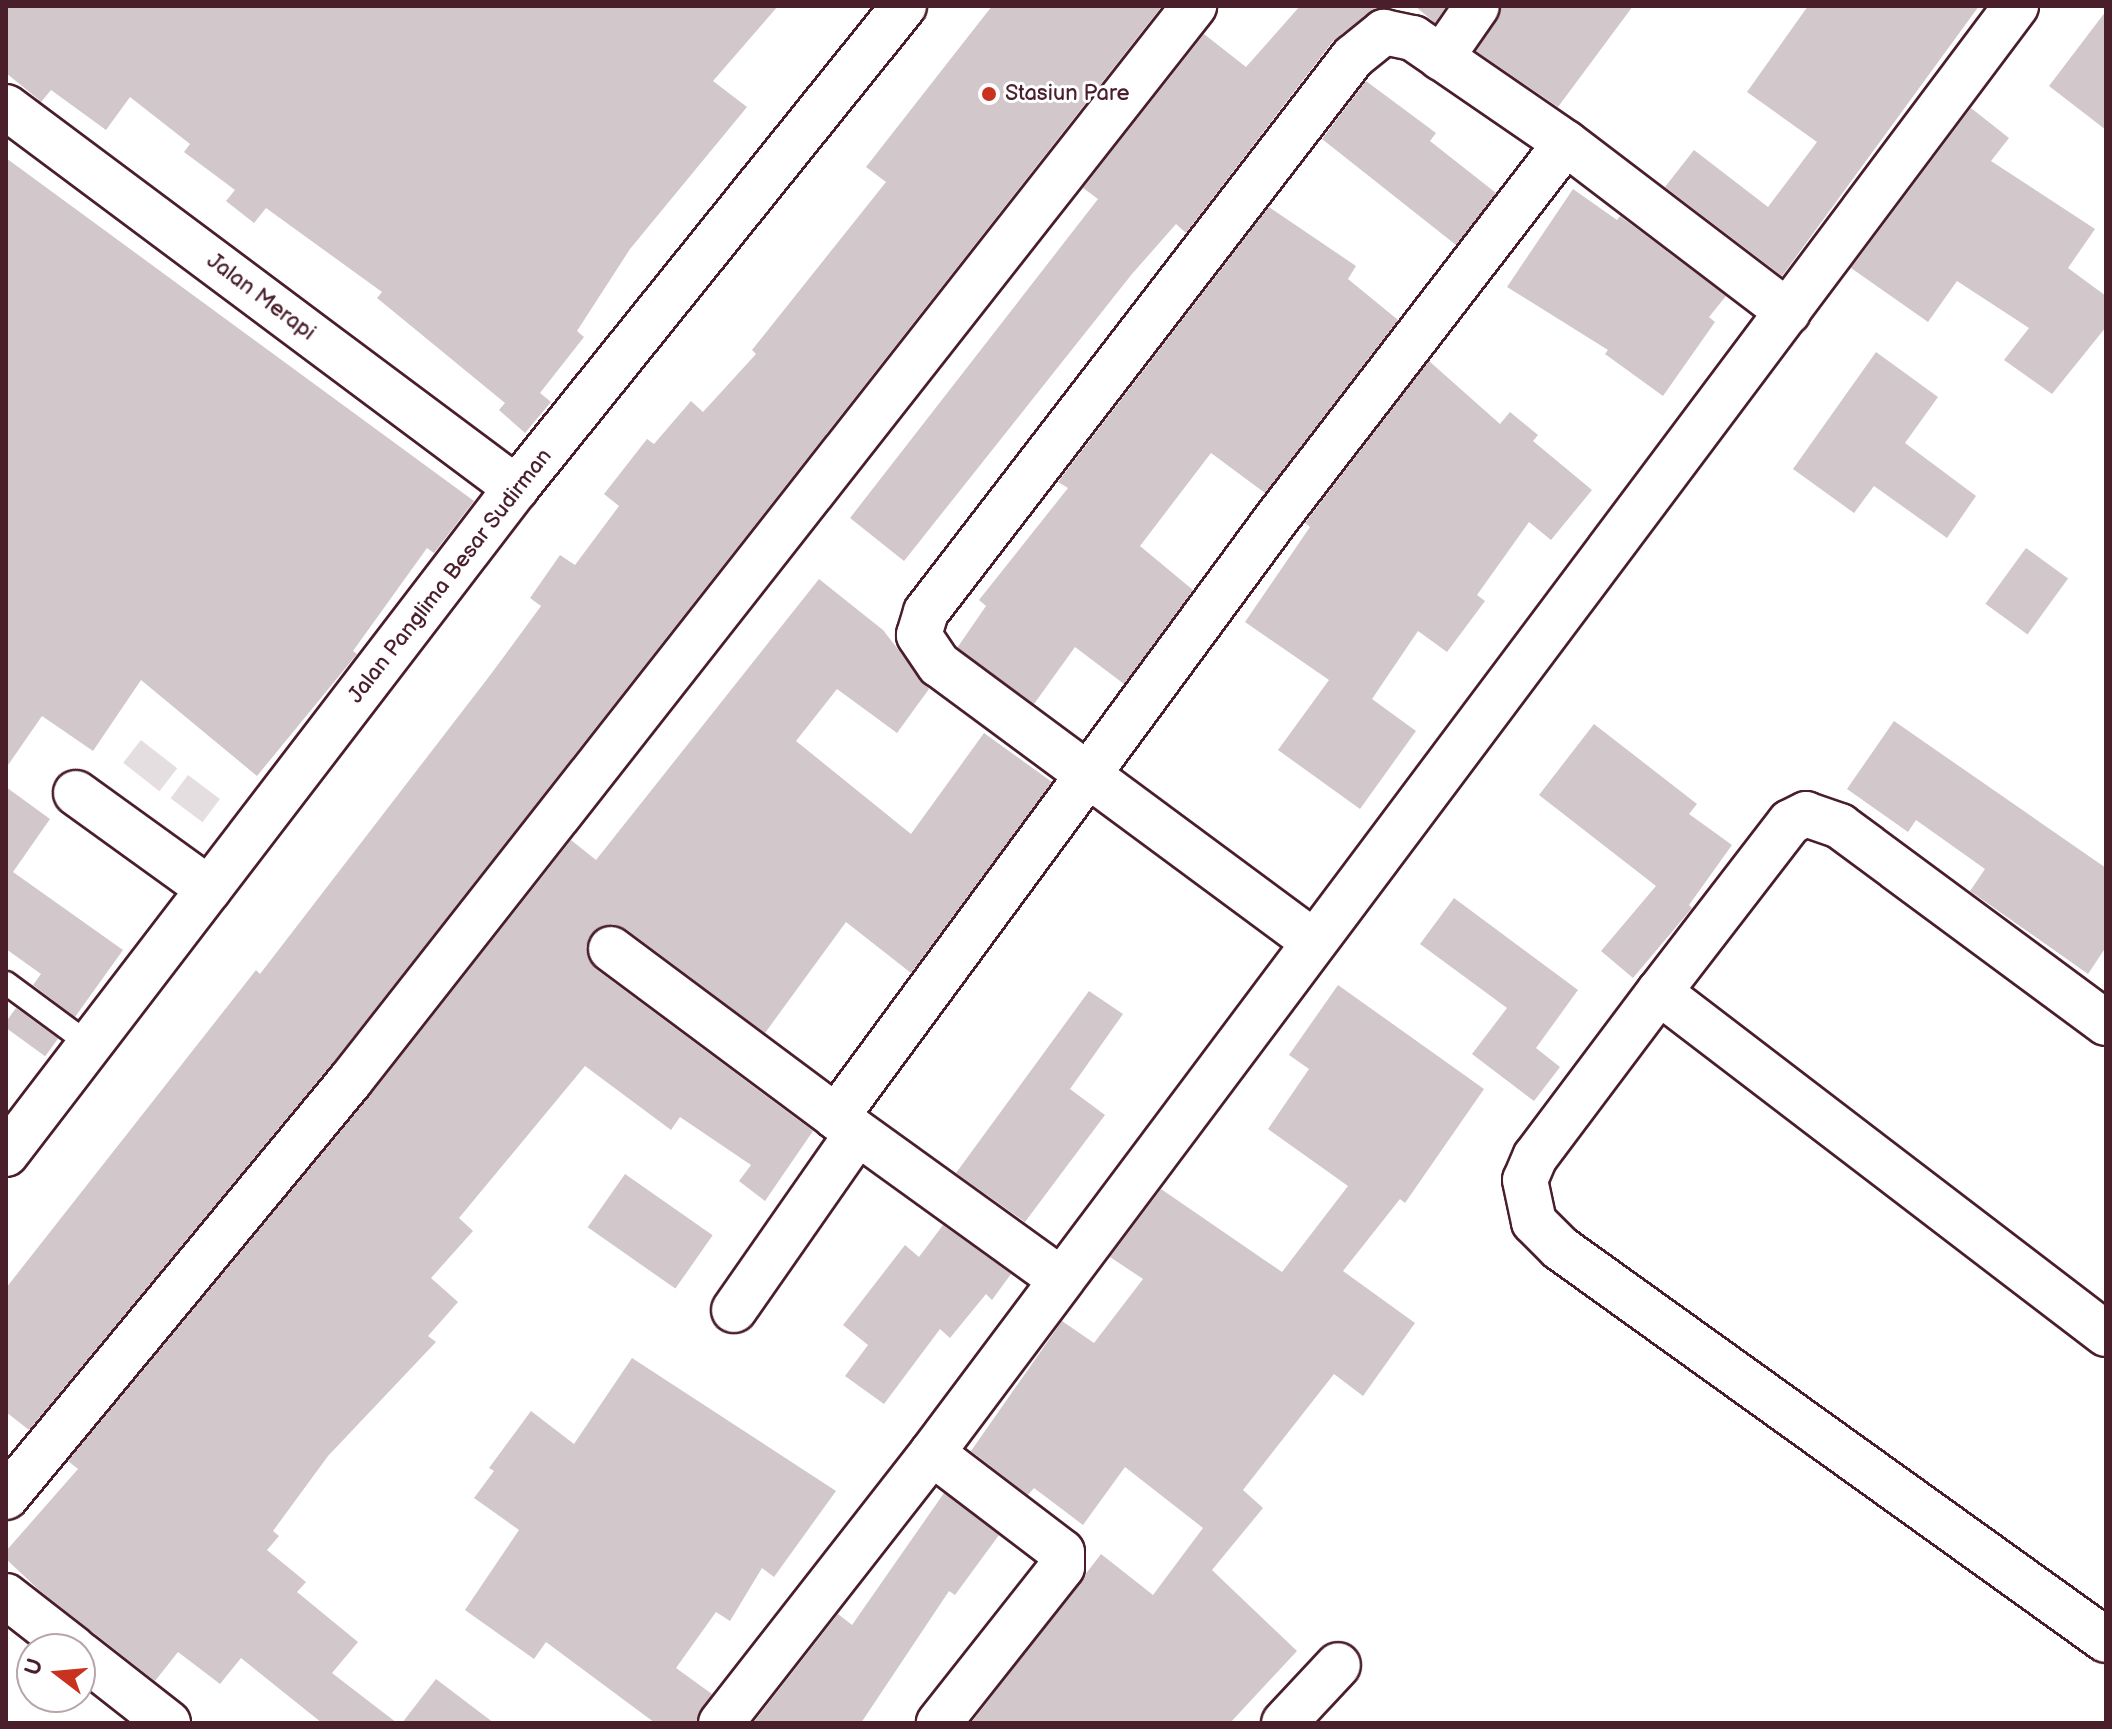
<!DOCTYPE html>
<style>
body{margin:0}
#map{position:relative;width:2112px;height:1729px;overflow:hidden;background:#fff;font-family:"Balsamiq Sans",sans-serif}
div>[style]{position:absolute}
.green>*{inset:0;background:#e5dee0;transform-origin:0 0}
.building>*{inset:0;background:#d2c7cb;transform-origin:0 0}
.roads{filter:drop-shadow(2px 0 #4a1f2b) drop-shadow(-2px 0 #4a1f2b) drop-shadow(0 2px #4a1f2b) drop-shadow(0 -2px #4a1f2b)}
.service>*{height:22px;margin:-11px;padding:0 11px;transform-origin:11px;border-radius:11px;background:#fff}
.minor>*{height:44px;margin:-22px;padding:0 22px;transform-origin:22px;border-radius:22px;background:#fff}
.tertiary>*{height:44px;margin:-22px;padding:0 22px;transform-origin:22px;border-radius:22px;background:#fff}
.primary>*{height:44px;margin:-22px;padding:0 22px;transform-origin:22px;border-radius:22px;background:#fff}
.dots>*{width:22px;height:22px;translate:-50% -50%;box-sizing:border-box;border:4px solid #fff;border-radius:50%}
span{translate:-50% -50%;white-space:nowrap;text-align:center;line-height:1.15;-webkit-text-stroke:6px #fff;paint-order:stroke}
.poi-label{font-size:22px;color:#4a1f2b}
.left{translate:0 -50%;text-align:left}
.street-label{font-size:22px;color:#4a1f2b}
.frame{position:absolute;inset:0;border:8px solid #4a1f2b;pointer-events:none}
.north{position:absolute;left:16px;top:1633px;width:80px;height:80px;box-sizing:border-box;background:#fff;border:2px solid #b7a5aa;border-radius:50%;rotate:286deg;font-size:22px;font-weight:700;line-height:32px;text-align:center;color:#4a1f2b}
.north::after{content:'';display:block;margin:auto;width:28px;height:36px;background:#c8321e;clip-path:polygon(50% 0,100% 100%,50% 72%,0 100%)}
</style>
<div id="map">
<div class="green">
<div style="left:141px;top:740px;width:46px;height:29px;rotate:38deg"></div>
<div style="left:188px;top:775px;width:40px;height:29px;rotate:37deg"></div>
</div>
<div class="building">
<div style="clip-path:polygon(6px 6px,778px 6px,713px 81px,747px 107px,630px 249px,577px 331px,584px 337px,540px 393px,551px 402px,525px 433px,499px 410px,505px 403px,377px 298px,382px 292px,266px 208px,254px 223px,226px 201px,235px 190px,184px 152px,190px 144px,130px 97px,106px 130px,51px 90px,41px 102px,38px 99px,6px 73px)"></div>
<div style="clip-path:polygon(992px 6px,1162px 6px,331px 1065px,29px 1430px,6px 1412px,6px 1288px,256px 970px,260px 974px,491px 674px,541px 606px,530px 598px,560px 555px,575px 565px,619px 506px,604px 494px,647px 439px,654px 444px,691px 401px,703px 412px,756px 354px,752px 350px,886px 182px,866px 167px)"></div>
<div style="clip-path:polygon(1300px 6px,1385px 6px,1368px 13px,1333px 41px,1186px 233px,1176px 224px,1132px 274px,904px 561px,850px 518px,1098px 199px,1083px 188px,1204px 34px,1246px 67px)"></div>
<div style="clip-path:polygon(1415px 6px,1447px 6px,1435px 23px)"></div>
<div style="clip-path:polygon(1502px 6px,1633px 6px,1558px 107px,1476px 51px)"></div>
<div style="clip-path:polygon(1808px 6px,1979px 6px,1782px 276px,1665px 187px,1694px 150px,1768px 207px,1817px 142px,1747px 92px)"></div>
<div style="clip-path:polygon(2106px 11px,2106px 130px,2049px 86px)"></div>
<div style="clip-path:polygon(1366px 81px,1436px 133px,1430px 141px,1496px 193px,1456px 245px,1322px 139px)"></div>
<div style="clip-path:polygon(1971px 108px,2009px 138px,1991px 161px,2095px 229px,2068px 268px,2106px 296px,2106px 327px,2052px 394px,2004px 360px,2029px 328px,1957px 281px,1928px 322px,1851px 268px)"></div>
<div style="clip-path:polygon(6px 158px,474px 501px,434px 553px,427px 548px,353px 651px,357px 654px,257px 776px,141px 680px,93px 751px,42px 716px,6px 768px)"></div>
<div style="clip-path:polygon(1573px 189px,1617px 220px,1620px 216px,1726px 296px,1709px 317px,1715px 322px,1663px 396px,1605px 354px,1608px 350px,1507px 287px)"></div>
<div style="clip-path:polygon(1269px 207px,1356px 266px,1348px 279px,1398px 320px,1265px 493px,1211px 453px,1140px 546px,1193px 590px,1124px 684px,1075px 647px,1034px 704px,957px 648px,986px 606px,979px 600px,1068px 488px,1058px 482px,1061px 478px)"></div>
<div style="clip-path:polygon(1876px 352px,1938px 397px,1905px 443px,1976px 496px,1947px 538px,1874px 486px,1854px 513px,1793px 469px)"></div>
<div style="clip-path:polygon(1429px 361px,1500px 424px,1510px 412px,1538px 435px,1533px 441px,1592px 490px,1551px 540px,1529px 522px,1477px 595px,1485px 601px,1447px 652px,1418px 631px,1372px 699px,1416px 731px,1360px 809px,1278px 750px,1329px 680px,1245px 622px,1310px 527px,1305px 523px)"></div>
<div style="left:2026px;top:548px;width:52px;height:69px;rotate:36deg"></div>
<div style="clip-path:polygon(819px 579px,883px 630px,929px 689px,897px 733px,837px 689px,796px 741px,911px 834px,984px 733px,1052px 782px,911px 973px,846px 922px,765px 1033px,626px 929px,613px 924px,592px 933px,586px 947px,596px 969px,813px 1131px,765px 1201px,739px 1181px,751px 1165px,680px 1117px,671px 1130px,585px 1066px,459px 1218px,473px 1231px,431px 1278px,458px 1302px,428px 1336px,436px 1342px,328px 1456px,273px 1531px,279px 1536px,267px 1550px,306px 1582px,297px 1592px,358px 1642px,332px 1673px,397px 1723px,322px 1723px,241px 1658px,220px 1684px,178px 1652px,155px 1681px,39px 1590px,6px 1559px,6px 1551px,78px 1469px,68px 1461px,369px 1097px,571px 840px,596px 860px)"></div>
<div style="clip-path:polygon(1894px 721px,2106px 868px,2106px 947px,2088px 974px,1970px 891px,1985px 869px,1916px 820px,1908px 832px,1847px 789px)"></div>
<div style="clip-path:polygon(1594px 724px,1697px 804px,1689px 814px,1732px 845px,1689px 905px,1692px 908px,1633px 978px,1601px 951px,1656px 886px,1539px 795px)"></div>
<div style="clip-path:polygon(6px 787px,50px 819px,13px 872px,123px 950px,75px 1017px,33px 985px,41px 974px,6px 949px)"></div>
<div style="clip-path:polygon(1454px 898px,1578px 990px,1536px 1048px,1560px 1067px,1534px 1101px,1472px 1054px,1507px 1008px,1420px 944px)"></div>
<div style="clip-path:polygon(1338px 985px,1484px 1089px,1405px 1203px,1400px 1199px,1343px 1271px,1415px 1323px,1363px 1396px,1334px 1374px,1243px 1490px,1263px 1508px,1212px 1570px,1297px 1651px,1230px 1723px,971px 1723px,1101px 1554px,1153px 1595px,1203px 1528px,1125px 1467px,1083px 1525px,1034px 1488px,1028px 1495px,971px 1451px,1062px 1321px,1094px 1343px,1143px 1279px,1110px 1257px,1161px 1189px,1282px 1272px,1348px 1186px,1268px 1129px,1309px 1069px,1289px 1055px)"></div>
<div style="clip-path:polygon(1089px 991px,1123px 1014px,1070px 1089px,1105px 1115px,1025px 1222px,956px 1173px)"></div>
<div style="left:16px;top:1008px;width:52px;height:22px;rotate:36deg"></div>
<div style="left:625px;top:1174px;width:107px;height:65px;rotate:35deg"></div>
<div style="clip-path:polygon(943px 1225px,1011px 1274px,992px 1300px,986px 1294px,950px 1338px,940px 1329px,884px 1404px,845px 1376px,868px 1345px,843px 1325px,905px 1245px,919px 1257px)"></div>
<div style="clip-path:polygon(632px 1358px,836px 1491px,774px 1577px,762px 1568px,730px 1621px,716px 1612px,676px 1668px,712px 1694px,697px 1723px,655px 1723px,546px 1642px,534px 1659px,465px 1610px,519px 1530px,474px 1498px,494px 1471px,489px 1468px,531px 1411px,574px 1444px)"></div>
<div style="clip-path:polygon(944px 1493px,999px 1535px,955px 1595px,949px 1591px,861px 1723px,753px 1723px,838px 1614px,852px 1625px)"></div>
<div style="clip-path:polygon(436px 1679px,494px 1723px,402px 1723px)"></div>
</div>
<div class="roads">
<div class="service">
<div style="left:6px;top:983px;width:104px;rotate:36.4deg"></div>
</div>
<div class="minor">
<div style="left:1441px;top:58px;width:63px;rotate:-55.3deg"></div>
<div style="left:76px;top:793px;width:164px;rotate:35.8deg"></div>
<div style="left:1314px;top:942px;width:466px;rotate:-143.5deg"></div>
<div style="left:939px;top:665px;width:36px;rotate:-124deg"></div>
<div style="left:919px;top:635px;width:24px;rotate:-73deg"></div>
<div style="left:926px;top:612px;width:700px;rotate:-52.43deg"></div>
<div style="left:1353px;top:57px;width:40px;rotate:-39deg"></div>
<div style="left:1384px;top:32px;width:30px;rotate:12deg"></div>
<div style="left:1413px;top:38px;width:186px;rotate:34.5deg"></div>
<div style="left:1566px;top:143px;width:279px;rotate:37.3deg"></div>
<div style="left:611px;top:949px;width:281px;rotate:36.7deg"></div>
<div style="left:1659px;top:992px;width:563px;rotate:37.42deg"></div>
<div style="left:2106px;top:1023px;width:331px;rotate:-143.5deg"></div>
<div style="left:1840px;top:826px;width:36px;rotate:-161deg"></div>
<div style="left:1806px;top:814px;width:18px;rotate:153deg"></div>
<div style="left:1790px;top:822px;width:215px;rotate:127.6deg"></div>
<div style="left:1659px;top:992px;width:206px;rotate:126.9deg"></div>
<div style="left:1535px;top:1157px;width:25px;rotate:113deg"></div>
<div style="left:1525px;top:1180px;width:43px;rotate:77.9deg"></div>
<div style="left:1534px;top:1222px;width:37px;rotate:45deg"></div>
<div style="left:1560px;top:1248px;width:672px;rotate:35.68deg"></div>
<div style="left:1059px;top:1278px;width:275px;rotate:-144.2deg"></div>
<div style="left:836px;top:1117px;width:744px;rotate:-53.64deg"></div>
<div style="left:1277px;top:518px;width:473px;rotate:-52.4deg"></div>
<div style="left:734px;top:1310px;width:215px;rotate:-55.1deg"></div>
<div style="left:932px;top:1453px;width:163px;rotate:37.3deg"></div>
<div style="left:1062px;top:1552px;width:15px;rotate:90deg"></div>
<div style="left:1062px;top:1567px;width:199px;rotate:128.3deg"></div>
<div style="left:6px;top:1497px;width:540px;rotate:-50.41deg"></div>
<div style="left:350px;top:1081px;width:1367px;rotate:-51.86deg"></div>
<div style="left:6px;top:1596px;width:86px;rotate:37.9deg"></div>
<div style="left:80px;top:1654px;width:112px;rotate:38.1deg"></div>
<div style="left:721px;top:1723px;width:343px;rotate:-52deg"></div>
<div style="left:932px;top:1453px;width:1808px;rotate:-53.16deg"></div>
<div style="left:1284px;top:1723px;width:79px;rotate:-47deg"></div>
</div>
<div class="tertiary">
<div style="left:6px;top:107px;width:637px;rotate:36.76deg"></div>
</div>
<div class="primary">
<div style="left:6px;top:1154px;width:839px;rotate:-52.56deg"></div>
<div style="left:516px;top:488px;width:619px;rotate:-51.17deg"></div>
</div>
</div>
<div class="dots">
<div style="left:989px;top:94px;background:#c8321e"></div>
</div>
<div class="poi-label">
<span class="left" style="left:1005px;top:94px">Stasiun Pare</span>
</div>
<div class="street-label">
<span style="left:261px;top:297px;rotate:37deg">Jalan Merapi</span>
<span style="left:450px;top:576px;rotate:-52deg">Jalan Panglima Besar Sudirman</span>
</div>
<div class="frame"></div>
<div class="north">U</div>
</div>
